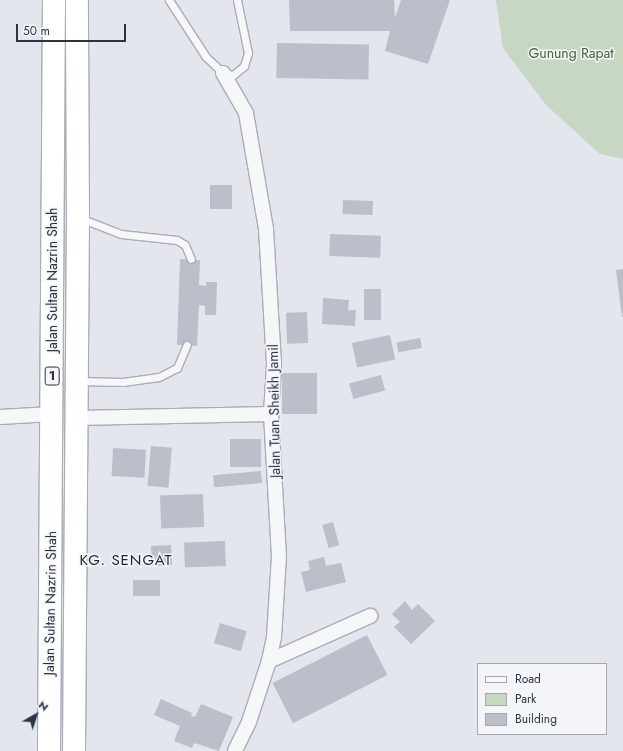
<!DOCTYPE html>
<style>
body{margin:0}
#map{position:relative;width:623px;height:751px;overflow:hidden;background:#e3e6ec;font-family:Jost,sans-serif}
div>[style]{position:absolute}
.green>*{inset:0;background:#c8d6c4}
.building>*{inset:0;background:#babfca;transform-origin:0 0}
.roads{filter:drop-shadow(1px 0 #a8adb7) drop-shadow(-1px 0 #a8adb7) drop-shadow(0 1px #a8adb7) drop-shadow(0 -1px #a8adb7)}
.service>*{height:7px;margin:-3.5px;padding:0 3.5px;transform-origin:3.5px;border-radius:3.5px;background:#f6f7f9}
.minor>*{height:14px;margin:-7px;padding:0 7px;transform-origin:7px;border-radius:7px;background:#f6f7f9}
.trunk>*{height:22px;margin:-11px;padding:0 11px;transform-origin:11px;border-radius:11px;background:#fff}
span{translate:-50% -50%;white-space:nowrap;text-align:center;line-height:1.15;-webkit-text-stroke:3px #f3f5f9;paint-order:stroke}
.shield-label span{padding:1px 3px;background:#f3f5f9;border:1px solid;border-radius:3px;-webkit-text-stroke-width:0}
.shield-label{font-size:13px;color:#2a3445;font-weight:700}
.park-label{font-size:14px;color:#3e6136}
.street-label{font-size:14px;color:#2a3445}
.neighbourhood-label{font-size:15px;color:#1c2536;letter-spacing:1px}
.legend{position:absolute;left:477px;top:663px;width:130px;height:72px;box-sizing:border-box;background:#f3f5f9;border:1px solid #a3a8b1;margin:0;padding:5px 7px;list-style:none;font-size:12px;color:#2a3445}
.legend li{display:flex;align-items:center;gap:8px;height:20px}
.legend b{width:20px;border:1px solid #a3a8b1}
.north{position:absolute;left:16px;top:695px;width:40px;height:40px;-webkit-text-stroke:3px #f3f5f9;paint-order:stroke;rotate:39deg;font-size:11px;font-weight:700;line-height:16px;text-align:center;color:#2a3445}
.north::after{content:'';display:block;margin:auto;width:14px;height:18px;background:#2a3445;clip-path:polygon(50% 0,100% 100%,50% 72%,0 100%)}
.scale{position:absolute;left:16px;top:24px;width:110px;height:18px;box-sizing:border-box;border:2px solid #2a3445;border-top:0;padding-left:5px;font-size:12px;line-height:14px;white-space:nowrap;color:#2a3445;-webkit-text-stroke:3px #f3f5f9;paint-order:stroke}
</style>
<div id="map">
<div class="green">
<div style="clip-path:polygon(496px 0,623px 0,623px 159px,600px 154px,546px 105px,503px 48px)"></div>
</div>
<div class="building">
<div style="clip-path:polygon(289px 0,394px 0,395px 18px,401px 0,450px 0,428px 64px,385px 51px,390px 31px,290px 31px)"></div>
<div style="left:277px;top:43px;width:92px;height:35px;rotate:1deg"></div>
<div style="left:210px;top:185px;width:22px;height:24px"></div>
<div style="left:343px;top:200px;width:30px;height:14px;rotate:2deg"></div>
<div style="left:330px;top:234px;width:51px;height:22px;rotate:2deg"></div>
<div style="clip-path:polygon(180px 259px,200px 260px,199px 285px,206px 286px,206px 282px,217px 282px,216px 315px,205px 315px,205px 306px,199px 305px,197px 346px,177px 345px)"></div>
<div style="clip-path:polygon(623px 269px,623px 317px,622px 317px,616px 270px)"></div>
<div style="left:364px;top:289px;width:17px;height:31px"></div>
<div style="clip-path:polygon(323px 298px,349px 300px,348px 310px,356px 310px,355px 326px,322px 324px)"></div>
<div style="left:307px;top:312px;width:31px;height:21px;rotate:88deg"></div>
<div style="left:390px;top:335px;width:25px;height:39px;rotate:78deg"></div>
<div style="left:420px;top:338px;width:10px;height:24px;rotate:79deg"></div>
<div style="left:282px;top:373px;width:35px;height:41px"></div>
<div style="left:381px;top:375px;width:16px;height:33px;rotate:75deg"></div>
<div style="left:230px;top:439px;width:31px;height:28px"></div>
<div style="left:151px;top:446px;width:21px;height:40px;rotate:5deg"></div>
<div style="left:113px;top:448px;width:33px;height:28px;rotate:3deg"></div>
<div style="left:261px;top:471px;width:12px;height:48px;rotate:85deg"></div>
<div style="left:203px;top:494px;width:33px;height:43px;rotate:88deg"></div>
<div style="left:333px;top:522px;width:24px;height:11px;rotate:75deg"></div>
<div style="left:225px;top:541px;width:25px;height:41px;rotate:88deg"></div>
<div style="left:171px;top:545px;width:20px;height:20px;rotate:87deg"></div>
<div style="clip-path:polygon(324px 557px,326px 566px,341px 563px,346px 582px,306px 592px,301px 572px,310px 570px,308px 561px)"></div>
<div style="left:133px;top:580px;width:27px;height:16px"></div>
<div style="clip-path:polygon(405px 601px,412px 610px,418px 604px,435px 621px,411px 644px,394px 627px,400px 622px,392px 614px)"></div>
<div style="left:220px;top:623px;width:28px;height:21px;rotate:17deg"></div>
<div style="left:367px;top:635px;width:45px;height:106px;rotate:63deg"></div>
<div style="clip-path:polygon(161px 699px,192px 713px,191px 716px,195px 717px,201px 704px,233px 717px,219px 751px,194px 743px,192px 748px,174px 741px,180px 726px,154px 715px)"></div>
</div>
<div class="roads">
<div class="service">
<div style="left:169px;top:0;width:68px;rotate:57deg"></div>
<div style="left:206px;top:57px;width:23px;rotate:43deg"></div>
<div style="left:223px;top:73px;width:10px;rotate:11deg"></div>
<div style="left:233px;top:75px;width:14px;rotate:-39deg"></div>
<div style="left:244px;top:66px;width:14px;rotate:-73deg"></div>
<div style="left:248px;top:53px;width:54px;rotate:-101.7deg"></div>
<div style="left:80px;top:218px;width:44px;rotate:21.3deg"></div>
<div style="left:121px;top:234px;width:56px;rotate:6.1deg"></div>
<div style="left:177px;top:240px;width:9px;rotate:32deg"></div>
<div style="left:185px;top:245px;width:15px;rotate:67deg"></div>
<div style="left:79px;top:381px;width:44px;rotate:1.3deg"></div>
<div style="left:123px;top:382px;width:36px;rotate:-8deg"></div>
<div style="left:159px;top:377px;width:20px;rotate:-27deg"></div>
<div style="left:177px;top:368px;width:25px;rotate:-67deg"></div>
</div>
<div class="minor">
<div style="left:223px;top:73px;width:46px;rotate:60.1deg"></div>
<div style="left:246px;top:113px;width:118px;rotate:80.2deg"></div>
<div style="left:266px;top:229px;width:136px;rotate:86.6deg"></div>
<div style="left:274px;top:365px;width:49px;rotate:93.5deg"></div>
<div style="left:271px;top:414px;width:142px;rotate:86.8deg"></div>
<div style="left:279px;top:556px;width:81px;rotate:93.5deg"></div>
<div style="left:274px;top:637px;width:25px;rotate:102deg"></div>
<div style="left:269px;top:661px;width:64px;rotate:108.2deg"></div>
<div style="left:249px;top:722px;width:32px;rotate:116deg"></div>
<div style="left:0;top:417px;width:52px;rotate:-3.3deg"></div>
<div style="left:77px;top:418px;width:194px;rotate:-1.2deg"></div>
<div style="left:269px;top:661px;width:111px;rotate:-24deg"></div>
</div>
<div class="trunk">
<div style="left:49px;top:751px;width:751px;rotate:-89.62deg"></div>
<div style="left:74px;top:751px;width:534px;rotate:-89.57deg"></div>
<div style="left:78px;top:217px;width:217px;rotate:-90.3deg"></div>
</div>
</div>
<div class="shield-label">
<span style="left:52px;top:376px">1</span>
</div>
<div class="park-label">
<span style="left:571px;top:53px">Gunung Rapat</span>
</div>
<div class="street-label">
<span style="left:52px;top:280px;rotate:-90deg">Jalan Sultan Nazrin Shah</span>
<span style="left:274px;top:411px;rotate:-91deg">Jalan Tuan Sheikh Jamil</span>
<span style="left:50px;top:603px;rotate:-89deg">Jalan Sultan Nazrin Shah</span>
</div>
<div class="neighbourhood-label">
<span style="left:126px;top:561px">KG. SENGAT</span>
</div>
<ul class="legend">
<li><b style="height:5px;background:#f6f7f9"></b>Road</li>
<li><b style="height:11px;background:#c8d6c4"></b>Park</li>
<li><b style="height:11px;background:#babfca"></b>Building</li>
</ul>
<div class="north">N</div>
<div class="scale">50 m</div>
</div>
